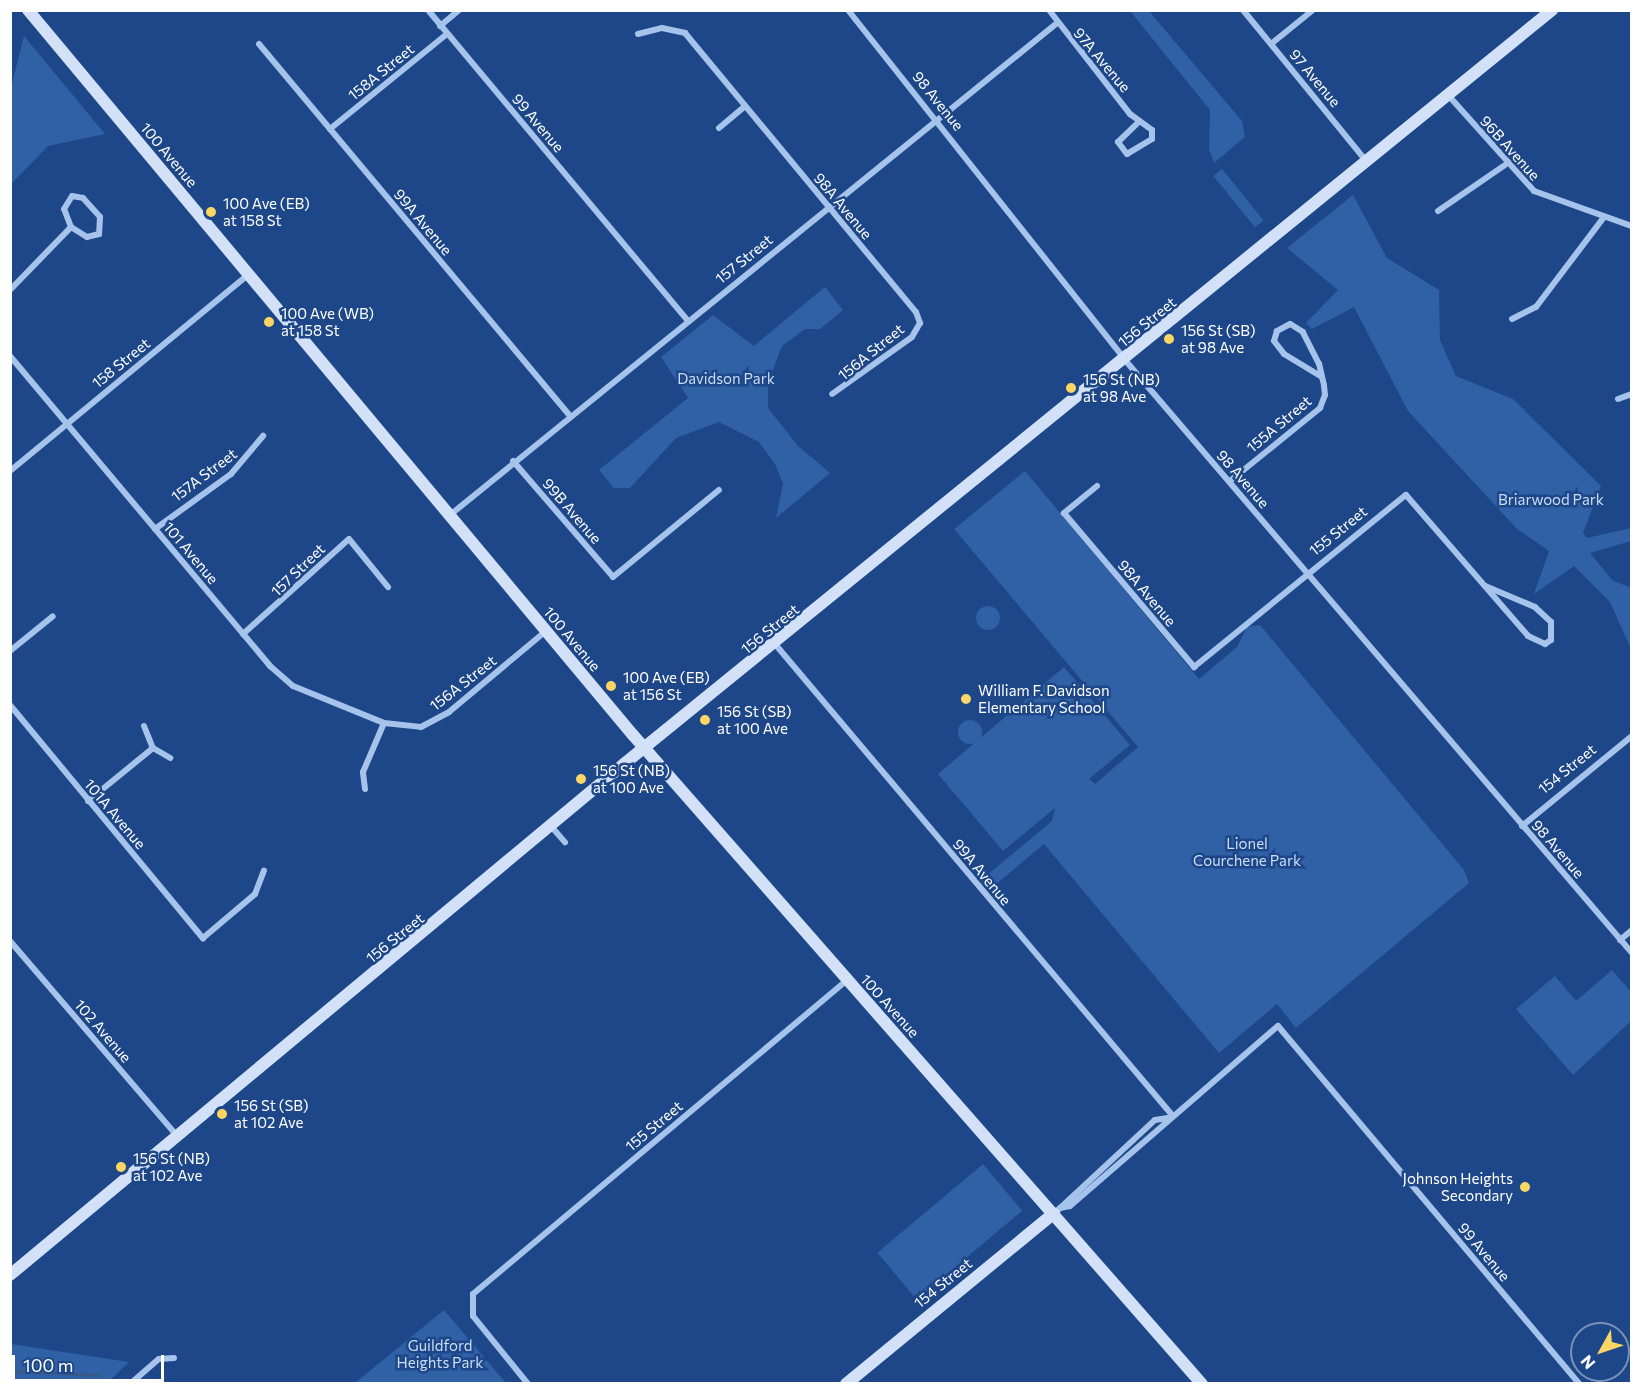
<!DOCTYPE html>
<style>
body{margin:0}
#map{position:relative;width:1642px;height:1394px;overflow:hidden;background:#1d4788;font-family:Commissioner,sans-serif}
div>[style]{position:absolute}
.green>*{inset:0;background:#3060a6;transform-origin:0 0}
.round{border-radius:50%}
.stream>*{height:3px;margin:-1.5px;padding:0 1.5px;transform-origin:1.5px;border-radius:1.5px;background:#395988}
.street>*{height:6px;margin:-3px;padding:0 3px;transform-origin:3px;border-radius:3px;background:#a6c3eb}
.secondary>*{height:12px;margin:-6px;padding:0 6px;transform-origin:6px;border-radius:6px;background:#d2e1f8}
.dots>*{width:16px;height:16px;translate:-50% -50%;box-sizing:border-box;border:3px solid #1d4788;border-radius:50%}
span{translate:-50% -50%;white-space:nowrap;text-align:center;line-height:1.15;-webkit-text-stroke:5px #1d4788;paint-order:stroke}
.street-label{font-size:15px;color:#fff}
.poi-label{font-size:15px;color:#fff}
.left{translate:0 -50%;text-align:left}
.right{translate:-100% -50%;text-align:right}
.park-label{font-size:15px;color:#cbdef8}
.frame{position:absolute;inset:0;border:12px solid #fff;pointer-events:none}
.north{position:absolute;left:1570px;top:1322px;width:60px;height:60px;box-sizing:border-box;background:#1d4788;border:2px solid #7791b8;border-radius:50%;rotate:230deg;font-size:16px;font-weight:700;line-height:24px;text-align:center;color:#fff}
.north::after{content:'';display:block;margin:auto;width:21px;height:27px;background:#fbd665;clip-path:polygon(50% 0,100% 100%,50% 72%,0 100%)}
.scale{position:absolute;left:12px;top:1355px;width:152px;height:27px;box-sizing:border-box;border:3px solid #fff;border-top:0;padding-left:8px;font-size:18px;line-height:21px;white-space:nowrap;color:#fff;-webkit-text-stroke:4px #1d4788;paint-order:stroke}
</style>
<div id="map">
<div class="green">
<div style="clip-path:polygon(1130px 11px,1149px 11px,1242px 121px,1245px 137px,1214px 163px,1209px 149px,1210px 110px)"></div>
<div style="clip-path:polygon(24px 36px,105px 134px,48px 146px,11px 184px,11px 88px)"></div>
<div style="left:1222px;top:169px;width:66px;height:11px;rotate:51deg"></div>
<div style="clip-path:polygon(1353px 195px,1387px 258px,1439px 290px,1440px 340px,1456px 376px,1513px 399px,1601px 486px,1583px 533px,1587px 538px,1631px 528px,1631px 541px,1590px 553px,1612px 580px,1631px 588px,1631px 649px,1610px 602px,1574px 566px,1534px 594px,1549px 551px,1517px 529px,1408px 411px,1354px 307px,1312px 329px,1306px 323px,1338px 290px,1287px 248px)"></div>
<div style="clip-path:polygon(825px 287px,843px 310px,820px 329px,805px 329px,782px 346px,768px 383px,768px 408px,798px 446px,830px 473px,776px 518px,783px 484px,775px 464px,759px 442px,719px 422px,676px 438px,630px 488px,614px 488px,599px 470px,688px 398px,661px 357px,713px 315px,754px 346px)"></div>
<div style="clip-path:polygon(1025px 471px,1199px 679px,1237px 647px,1247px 627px,1260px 625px,1464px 870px,1469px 883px,1296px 1028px,1277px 1004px,1219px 1053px,1044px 844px,994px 886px,986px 876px,1052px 821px,1055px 808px,1003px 851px,938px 774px,1064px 667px,1130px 745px,1089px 779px,1095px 784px,1138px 747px,954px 529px)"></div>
<div class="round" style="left:976px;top:606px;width:24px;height:24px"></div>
<div class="round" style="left:958px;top:720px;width:24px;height:24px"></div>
<div style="clip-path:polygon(1612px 970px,1631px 992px,1631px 1021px,1573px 1075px,1516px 1009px,1555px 976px,1576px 1001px)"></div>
<div style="left:983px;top:1164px;width:61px;height:138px;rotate:50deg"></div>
<div style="clip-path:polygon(444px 1310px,506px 1383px,355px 1383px)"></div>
<div style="clip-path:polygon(10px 1344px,11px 1344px,129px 1362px,107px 1383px,11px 1383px)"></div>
</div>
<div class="stream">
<div style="left:10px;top:1371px;width:89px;rotate:2.6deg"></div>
</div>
<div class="street">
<div style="left:428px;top:10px;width:404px;rotate:50.1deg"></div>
<div style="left:848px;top:10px;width:446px;rotate:51.6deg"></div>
<div style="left:1125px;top:360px;width:780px;rotate:49.47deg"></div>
<div style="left:1049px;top:10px;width:132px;rotate:52.1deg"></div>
<div style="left:1130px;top:114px;width:27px;rotate:36deg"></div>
<div style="left:1152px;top:130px;width:9px;rotate:90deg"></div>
<div style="left:1152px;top:139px;width:29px;rotate:149deg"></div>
<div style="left:1127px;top:154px;width:15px;rotate:-127deg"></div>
<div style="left:1118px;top:142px;width:30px;rotate:-44deg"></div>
<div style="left:1243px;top:10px;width:195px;rotate:50.8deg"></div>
<div style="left:440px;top:26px;width:25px;rotate:-40deg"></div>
<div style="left:638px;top:34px;width:25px;rotate:-14deg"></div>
<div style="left:662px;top:28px;width:24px;rotate:12deg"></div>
<div style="left:685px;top:33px;width:362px;rotate:50.4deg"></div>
<div style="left:916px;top:312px;width:12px;rotate:70deg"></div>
<div style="left:920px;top:323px;width:16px;rotate:120deg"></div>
<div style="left:912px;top:337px;width:98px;rotate:144.5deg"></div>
<div style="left:259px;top:44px;width:483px;rotate:50.1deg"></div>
<div style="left:1271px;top:44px;width:54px;rotate:-39deg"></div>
<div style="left:1448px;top:95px;width:129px;rotate:48.1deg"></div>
<div style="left:1534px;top:191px;width:104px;rotate:19.7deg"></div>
<div style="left:719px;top:128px;width:34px;rotate:-40deg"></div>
<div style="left:330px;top:129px;width:151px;rotate:-39.1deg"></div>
<div style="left:72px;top:196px;width:11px;rotate:10deg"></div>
<div style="left:83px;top:198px;width:25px;rotate:48deg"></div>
<div style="left:100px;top:217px;width:17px;rotate:93deg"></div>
<div style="left:99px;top:234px;width:12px;rotate:166deg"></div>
<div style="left:87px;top:237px;width:19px;rotate:-148deg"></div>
<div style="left:71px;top:227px;width:19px;rotate:-111deg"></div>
<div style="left:64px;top:209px;width:15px;rotate:-58deg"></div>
<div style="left:1438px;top:211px;width:81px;rotate:-34.5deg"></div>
<div style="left:10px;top:290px;width:88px;rotate:-45.9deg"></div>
<div style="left:1512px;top:319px;width:27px;rotate:-27deg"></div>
<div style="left:1536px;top:307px;width:113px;rotate:-52.9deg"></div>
<div style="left:10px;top:356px;width:405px;rotate:50deg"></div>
<div style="left:270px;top:666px;width:30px;rotate:41deg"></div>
<div style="left:293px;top:686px;width:98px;rotate:22.1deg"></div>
<div style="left:384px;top:723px;width:37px;rotate:6deg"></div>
<div style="left:421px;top:727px;width:32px;rotate:-28deg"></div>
<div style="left:449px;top:712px;width:126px;rotate:-39.9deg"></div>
<div style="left:1618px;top:399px;width:15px;rotate:-20deg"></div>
<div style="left:513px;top:461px;width:153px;rotate:49.2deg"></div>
<div style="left:613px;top:577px;width:137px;rotate:-39.4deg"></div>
<div style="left:10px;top:471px;width:308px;rotate:-39.5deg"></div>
<div style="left:1230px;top:481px;width:116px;rotate:-39deg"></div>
<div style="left:1320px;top:408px;width:14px;rotate:-69deg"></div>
<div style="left:1325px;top:395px;width:10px;rotate:-96deg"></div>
<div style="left:1324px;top:385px;width:22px;rotate:-103deg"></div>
<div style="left:1319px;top:364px;width:36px;rotate:-117deg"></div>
<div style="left:1303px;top:332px;width:15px;rotate:-148deg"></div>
<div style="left:1290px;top:324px;width:15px;rotate:152deg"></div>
<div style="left:1277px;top:331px;width:10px;rotate:107deg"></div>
<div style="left:1274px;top:341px;width:16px;rotate:52deg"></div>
<div style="left:1284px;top:354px;width:44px;rotate:31.2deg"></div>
<div style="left:1097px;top:486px;width:43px;rotate:140.7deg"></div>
<div style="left:1064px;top:513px;width:202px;rotate:49.8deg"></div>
<div style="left:1194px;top:667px;width:273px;rotate:-39.1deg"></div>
<div style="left:1406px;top:495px;width:186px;rotate:49.1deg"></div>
<div style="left:1528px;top:636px;width:19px;rotate:25deg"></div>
<div style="left:1545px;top:644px;width:7px;rotate:-34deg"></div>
<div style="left:1551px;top:640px;width:18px;rotate:-90deg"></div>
<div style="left:1551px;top:622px;width:22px;rotate:-137deg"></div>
<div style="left:1535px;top:607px;width:54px;rotate:-157.2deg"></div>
<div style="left:450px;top:515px;width:780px;rotate:-39.02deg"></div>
<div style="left:155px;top:529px;width:94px;rotate:-35.9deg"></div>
<div style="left:231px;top:474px;width:50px;rotate:-49.9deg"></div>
<div style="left:243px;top:634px;width:142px;rotate:-41.9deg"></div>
<div style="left:349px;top:539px;width:62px;rotate:50.9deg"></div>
<div style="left:775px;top:644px;width:616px;rotate:49.87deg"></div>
<div style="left:10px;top:651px;width:55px;rotate:-39.1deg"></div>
<div style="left:10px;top:705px;width:303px;rotate:50.4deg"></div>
<div style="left:203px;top:938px;width:68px;rotate:-40.2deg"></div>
<div style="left:255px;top:894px;width:25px;rotate:-69deg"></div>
<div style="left:144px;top:726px;width:24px;rotate:68deg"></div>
<div style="left:153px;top:748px;width:20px;rotate:30deg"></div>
<div style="left:365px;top:789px;width:17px;rotate:-97deg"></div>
<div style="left:363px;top:772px;width:53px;rotate:-66.8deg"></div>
<div style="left:88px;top:801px;width:84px;rotate:-39.2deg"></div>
<div style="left:550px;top:825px;width:23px;rotate:49deg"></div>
<div style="left:1522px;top:826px;width:142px;rotate:-39.3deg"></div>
<div style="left:1620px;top:940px;width:16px;rotate:-40deg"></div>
<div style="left:10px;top:941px;width:257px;rotate:49.4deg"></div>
<div style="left:1060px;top:1208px;width:10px;rotate:-11deg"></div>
<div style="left:1070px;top:1206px;width:275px;rotate:-40.9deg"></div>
<div style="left:1278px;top:1026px;width:468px;rotate:49.9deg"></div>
<div style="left:1058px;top:1210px;width:132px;rotate:-42.9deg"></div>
<div style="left:1155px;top:1120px;width:13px;rotate:-9deg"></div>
<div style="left:130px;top:1384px;width:38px;rotate:-41deg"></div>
<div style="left:159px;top:1359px;width:15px;rotate:-4deg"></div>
<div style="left:528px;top:1384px;width:87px;rotate:-129deg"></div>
<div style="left:473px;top:1316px;width:22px;rotate:-90deg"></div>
<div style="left:473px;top:1294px;width:488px;rotate:-40deg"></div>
</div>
<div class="secondary">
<div style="left:28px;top:10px;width:944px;rotate:50.16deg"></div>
<div style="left:633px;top:735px;width:863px;rotate:48.76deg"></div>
<div style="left:10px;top:1275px;width:799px;rotate:-39.77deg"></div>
<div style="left:624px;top:764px;width:1196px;rotate:-39.09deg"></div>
<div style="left:846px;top:1384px;width:269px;rotate:-39.4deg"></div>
</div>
<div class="dots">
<div style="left:211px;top:212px;background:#fbd665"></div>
<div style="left:269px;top:322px;background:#fbd665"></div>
<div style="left:1169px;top:339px;background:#fbd665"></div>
<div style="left:1071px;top:388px;background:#fbd665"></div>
<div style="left:611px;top:686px;background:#fbd665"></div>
<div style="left:966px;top:699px;background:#fbd665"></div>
<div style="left:705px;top:720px;background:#fbd665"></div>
<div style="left:581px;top:779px;background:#fbd665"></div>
<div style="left:222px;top:1114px;background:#fbd665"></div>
<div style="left:121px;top:1167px;background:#fbd665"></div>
<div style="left:1525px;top:1187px;background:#fbd665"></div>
</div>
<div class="street-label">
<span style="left:1102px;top:60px;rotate:50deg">97A Avenue</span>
<span style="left:381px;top:72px;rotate:-39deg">158A Street</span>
<span style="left:1315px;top:78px;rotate:50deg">97 Avenue</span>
<span style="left:938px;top:101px;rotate:51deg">98 Avenue</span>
<span style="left:538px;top:123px;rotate:50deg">99 Avenue</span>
<span style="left:1510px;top:148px;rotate:48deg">96B Avenue</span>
<span style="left:169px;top:155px;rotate:50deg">100 Avenue</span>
<span style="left:843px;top:206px;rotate:50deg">98A Avenue</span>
<span style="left:423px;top:222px;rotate:50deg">99A Avenue</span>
<span style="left:744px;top:259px;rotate:-39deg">157 Street</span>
<span style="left:1147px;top:322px;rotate:-39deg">156 Street</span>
<span style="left:871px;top:352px;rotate:-39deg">156A Street</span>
<span style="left:121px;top:363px;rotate:-39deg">158 Street</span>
<span style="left:1279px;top:424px;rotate:-40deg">155A Street</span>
<span style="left:204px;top:475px;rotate:-37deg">157A Street</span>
<span style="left:1243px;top:479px;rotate:49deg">98 Avenue</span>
<span style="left:572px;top:511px;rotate:49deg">99B Avenue</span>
<span style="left:1338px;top:531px;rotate:-39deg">155 Street</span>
<span style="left:191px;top:553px;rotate:50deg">101 Avenue</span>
<span style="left:298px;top:570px;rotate:-44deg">157 Street</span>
<span style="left:1147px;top:593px;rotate:50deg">98A Avenue</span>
<span style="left:770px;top:629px;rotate:-39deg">156 Street</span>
<span style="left:572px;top:639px;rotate:50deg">100 Avenue</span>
<span style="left:463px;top:683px;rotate:-38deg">156A Street</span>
<span style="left:1567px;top:769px;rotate:-39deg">154 Street</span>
<span style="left:115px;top:814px;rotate:50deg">101A Avenue</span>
<span style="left:1558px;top:849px;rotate:49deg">98 Avenue</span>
<span style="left:982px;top:872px;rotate:50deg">99A Avenue</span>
<span style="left:395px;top:938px;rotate:-39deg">156 Street</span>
<span style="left:890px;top:1006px;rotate:48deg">100 Avenue</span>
<span style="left:103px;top:1031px;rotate:49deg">102 Avenue</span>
<span style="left:654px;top:1126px;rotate:-40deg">155 Street</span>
<span style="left:1484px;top:1252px;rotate:50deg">99 Avenue</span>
<span style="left:943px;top:1283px;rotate:-39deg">154 Street</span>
</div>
<div class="poi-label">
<span class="left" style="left:223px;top:212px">100 Ave (EB)<br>at 158 St</span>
<span class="left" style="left:281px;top:322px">100 Ave (WB)<br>at 158 St</span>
<span class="left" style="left:1181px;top:339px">156 St (SB)<br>at 98 Ave</span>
<span class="left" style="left:1083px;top:388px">156 St (NB)<br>at 98 Ave</span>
<span class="left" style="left:623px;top:686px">100 Ave (EB)<br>at 156 St</span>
<span class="left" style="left:978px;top:699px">William F. Davidson<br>Elementary School</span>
<span class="left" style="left:717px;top:720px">156 St (SB)<br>at 100 Ave</span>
<span class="left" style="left:593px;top:779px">156 St (NB)<br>at 100 Ave</span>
<span class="left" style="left:234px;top:1114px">156 St (SB)<br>at 102 Ave</span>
<span class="left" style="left:133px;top:1167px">156 St (NB)<br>at 102 Ave</span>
<span class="right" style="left:1513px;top:1187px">Johnson Heights<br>Secondary</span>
</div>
<div class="park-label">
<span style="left:726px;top:379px">Davidson Park</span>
<span style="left:1551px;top:500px">Briarwood Park</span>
<span style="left:1247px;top:852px">Lionel<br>Courchene Park</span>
<span style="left:440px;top:1354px">Guildford<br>Heights Park</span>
</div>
<div class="frame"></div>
<div class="north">N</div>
<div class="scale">100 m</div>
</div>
